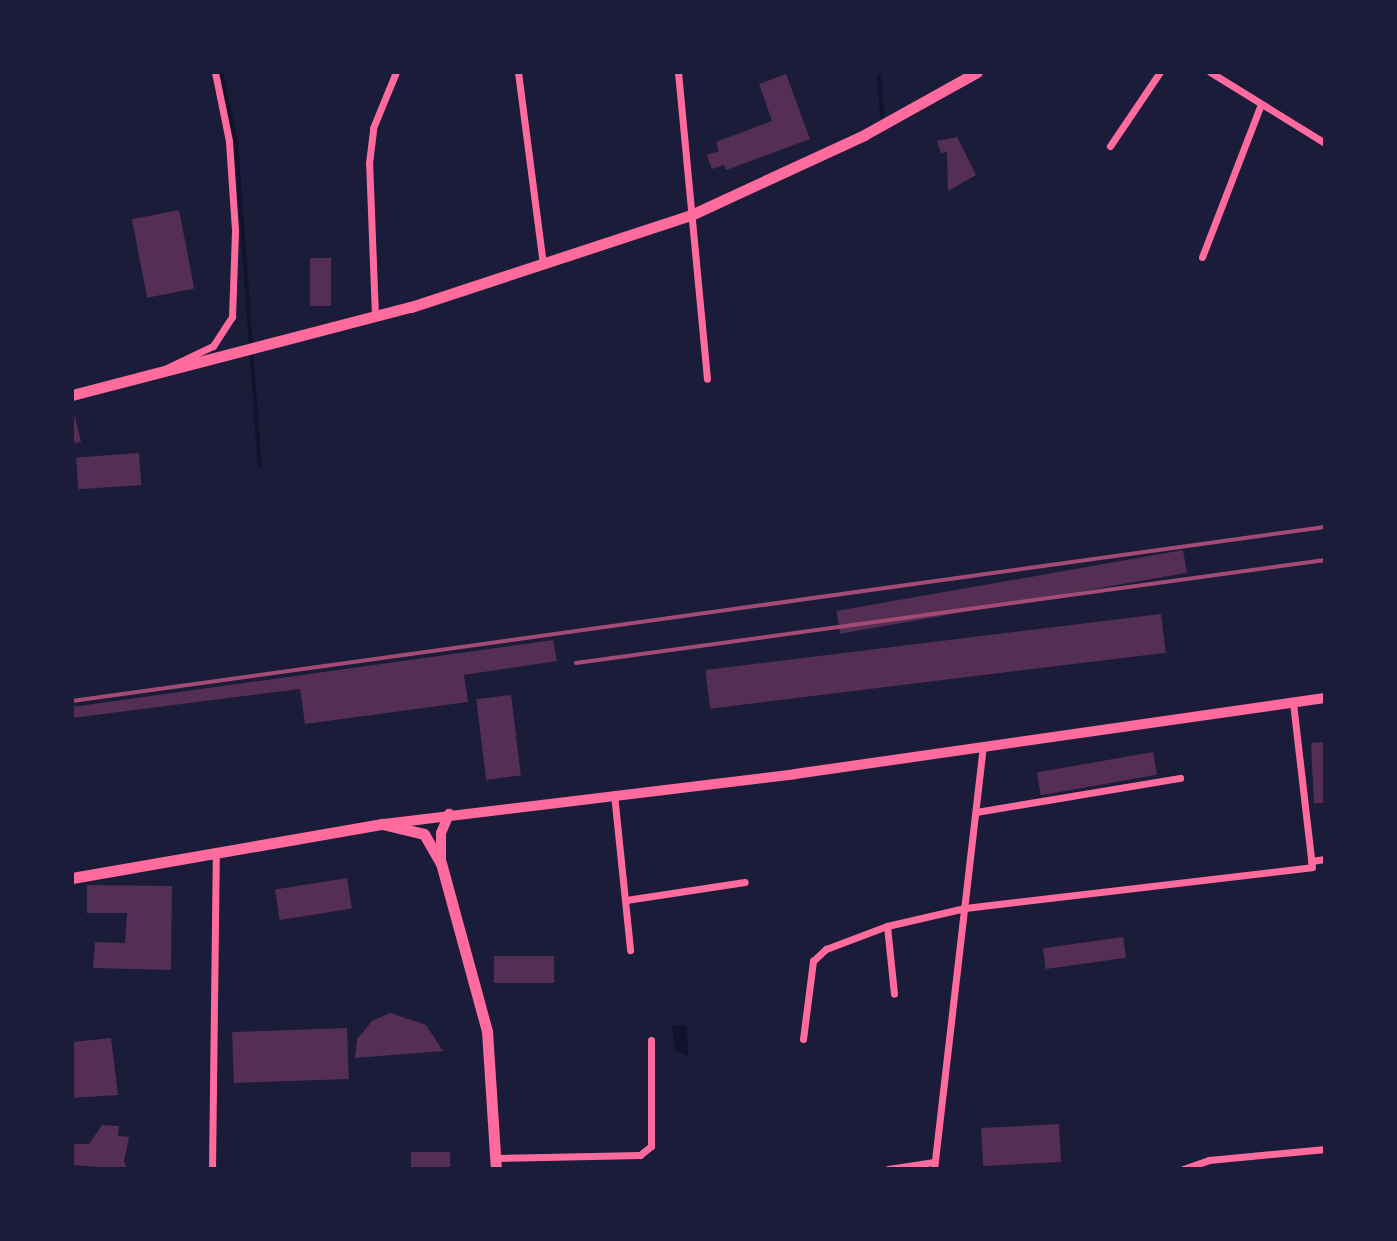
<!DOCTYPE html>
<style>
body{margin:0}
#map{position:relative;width:1397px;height:1241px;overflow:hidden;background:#1b1b3a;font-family:"DM Sans",sans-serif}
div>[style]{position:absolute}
.water>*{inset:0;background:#12122b}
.stream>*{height:4px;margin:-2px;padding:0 2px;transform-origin:2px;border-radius:2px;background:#12122b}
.building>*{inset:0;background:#542f53;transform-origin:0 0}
.minor>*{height:7px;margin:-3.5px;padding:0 3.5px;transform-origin:3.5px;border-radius:3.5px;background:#ff6b9d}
.secondary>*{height:10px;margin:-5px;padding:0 5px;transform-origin:5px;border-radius:5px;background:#ff6b9d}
.primary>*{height:11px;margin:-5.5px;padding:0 5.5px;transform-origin:5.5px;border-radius:5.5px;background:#ff6b9d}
.rail>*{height:4px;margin:-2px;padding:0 2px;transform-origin:2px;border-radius:2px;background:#a44b75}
span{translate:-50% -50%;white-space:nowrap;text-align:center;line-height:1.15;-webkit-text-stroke:7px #1b1b3a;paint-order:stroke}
.frame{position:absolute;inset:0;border:74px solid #1b1b3a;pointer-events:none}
</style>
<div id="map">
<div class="water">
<div style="clip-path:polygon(672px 1025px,687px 1026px,688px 1056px,675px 1051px)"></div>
</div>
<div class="stream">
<div style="left:221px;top:72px;width:72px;rotate:77.9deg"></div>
<div style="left:236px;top:142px;width:325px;rotate:85.8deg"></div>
<div style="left:879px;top:72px;width:44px;rotate:86.1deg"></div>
</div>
<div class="building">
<div style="clip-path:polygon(786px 74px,810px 139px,726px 170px,724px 165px,712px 169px,707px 155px,719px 151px,716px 142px,772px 121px,759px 84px)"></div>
<div style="clip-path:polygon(957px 137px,976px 175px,948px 191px,947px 152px,941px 153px,937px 141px)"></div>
<div style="left:179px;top:210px;width:80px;height:48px;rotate:79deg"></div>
<div style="left:310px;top:258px;width:21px;height:48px"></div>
<div style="clip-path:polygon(75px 417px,81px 442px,72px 443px,72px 418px)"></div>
<div style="left:139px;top:453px;width:32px;height:63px;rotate:86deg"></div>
<div style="left:1183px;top:550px;width:23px;height:352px;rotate:80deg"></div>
<div style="left:1161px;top:614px;width:39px;height:459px;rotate:83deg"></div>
<div style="clip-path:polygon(553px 640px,557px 661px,464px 675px,468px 702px,305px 724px,300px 689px,72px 718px,72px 707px)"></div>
<div style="left:511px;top:695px;width:81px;height:35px;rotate:83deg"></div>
<div style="clip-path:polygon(1325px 742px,1325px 803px,1314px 803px,1311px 743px)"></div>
<div style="left:1153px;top:752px;width:23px;height:118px;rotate:80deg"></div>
<div style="left:347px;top:878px;width:31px;height:73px;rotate:81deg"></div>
<div style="clip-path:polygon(87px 885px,172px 886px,171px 970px,93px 968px,95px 942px,125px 943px,127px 913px,87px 913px)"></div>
<div style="left:1123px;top:937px;width:21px;height:81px;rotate:82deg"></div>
<div style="left:554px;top:956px;width:27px;height:60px;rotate:90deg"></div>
<div style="clip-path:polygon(390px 1013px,426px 1025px,443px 1051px,355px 1058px,357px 1039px,372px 1021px)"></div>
<div style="left:347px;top:1028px;width:51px;height:115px;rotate:88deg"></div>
<div style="clip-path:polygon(111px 1038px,118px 1095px,72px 1098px,72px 1042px)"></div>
<div style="left:1059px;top:1124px;width:38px;height:78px;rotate:87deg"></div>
<div style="clip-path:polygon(102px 1125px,119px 1126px,118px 1136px,129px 1137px,124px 1161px,127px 1169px,72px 1165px,72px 1144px,89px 1144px)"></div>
<div style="left:450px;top:1152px;width:17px;height:39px;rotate:90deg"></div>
</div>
<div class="minor">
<div style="left:518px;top:72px;width:194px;rotate:82.6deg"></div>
<div style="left:678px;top:72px;width:308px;rotate:84.6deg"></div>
<div style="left:1210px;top:72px;width:135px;rotate:31.7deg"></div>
<div style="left:1110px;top:146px;width:89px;rotate:-56deg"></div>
<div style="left:1202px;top:257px;width:164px;rotate:-68.9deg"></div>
<div style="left:375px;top:316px;width:153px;rotate:-92.2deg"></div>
<div style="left:369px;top:163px;width:35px;rotate:-83deg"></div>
<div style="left:373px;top:128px;width:61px;rotate:-67.7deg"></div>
<div style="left:167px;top:368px;width:51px;rotate:-25.6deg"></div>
<div style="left:213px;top:346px;width:35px;rotate:-57deg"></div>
<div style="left:232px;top:317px;width:87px;rotate:-88deg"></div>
<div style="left:235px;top:230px;width:89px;rotate:-93.9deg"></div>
<div style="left:229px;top:141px;width:70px;rotate:-101.5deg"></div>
<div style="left:614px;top:794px;width:157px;rotate:84.1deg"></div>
<div style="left:976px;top:812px;width:207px;rotate:-9.5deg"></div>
<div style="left:1311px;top:861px;width:14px;rotate:-8deg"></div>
<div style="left:626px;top:900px;width:120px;rotate:-8.6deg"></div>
<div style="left:887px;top:926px;width:68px;rotate:84.1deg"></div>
<div style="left:803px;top:1039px;width:79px;rotate:-82.7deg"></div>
<div style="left:813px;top:961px;width:18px;rotate:-43deg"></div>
<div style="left:826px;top:949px;width:65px;rotate:-20.7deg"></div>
<div style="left:887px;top:926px;width:80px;rotate:-13deg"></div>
<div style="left:965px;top:908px;width:349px;rotate:-6.7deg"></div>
<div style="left:1312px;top:867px;width:166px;rotate:-96.6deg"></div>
<div style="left:496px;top:1158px;width:144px;rotate:-1.2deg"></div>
<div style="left:640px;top:1155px;width:14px;rotate:-39deg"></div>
<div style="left:651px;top:1146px;width:106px;rotate:-90deg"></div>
<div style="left:212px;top:1169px;width:314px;rotate:-89.3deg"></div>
<div style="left:888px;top:1169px;width:47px;rotate:-8.7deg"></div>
<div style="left:934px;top:1169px;width:424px;rotate:-83.4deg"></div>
<div style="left:1183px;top:1169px;width:28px;rotate:-19deg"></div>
<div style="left:1209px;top:1160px;width:117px;rotate:-5.4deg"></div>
</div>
<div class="secondary">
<div style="left:384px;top:824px;width:414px;rotate:-6.9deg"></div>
<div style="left:795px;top:774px;width:535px;rotate:-8.16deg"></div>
<div style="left:441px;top:863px;width:30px;rotate:-90deg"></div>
<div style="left:441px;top:833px;width:21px;rotate:-67deg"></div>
</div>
<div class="primary">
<div style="left:72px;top:395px;width:350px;rotate:-14.6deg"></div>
<div style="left:411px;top:307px;width:295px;rotate:-18.2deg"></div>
<div style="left:691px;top:215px;width:191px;rotate:-24.8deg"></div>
<div style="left:864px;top:135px;width:129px;rotate:-29.1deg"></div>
<div style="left:72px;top:878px;width:315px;rotate:-9.9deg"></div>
<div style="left:382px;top:824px;width:43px;rotate:13.4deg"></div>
<div style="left:424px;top:834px;width:34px;rotate:60deg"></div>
<div style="left:441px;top:863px;width:174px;rotate:74.7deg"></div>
<div style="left:487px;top:1031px;width:138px;rotate:86.3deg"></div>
</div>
<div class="rail">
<div style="left:576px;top:663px;width:756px;rotate:-7.83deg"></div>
<div style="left:72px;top:701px;width:1265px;rotate:-7.91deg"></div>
</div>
<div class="frame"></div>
</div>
